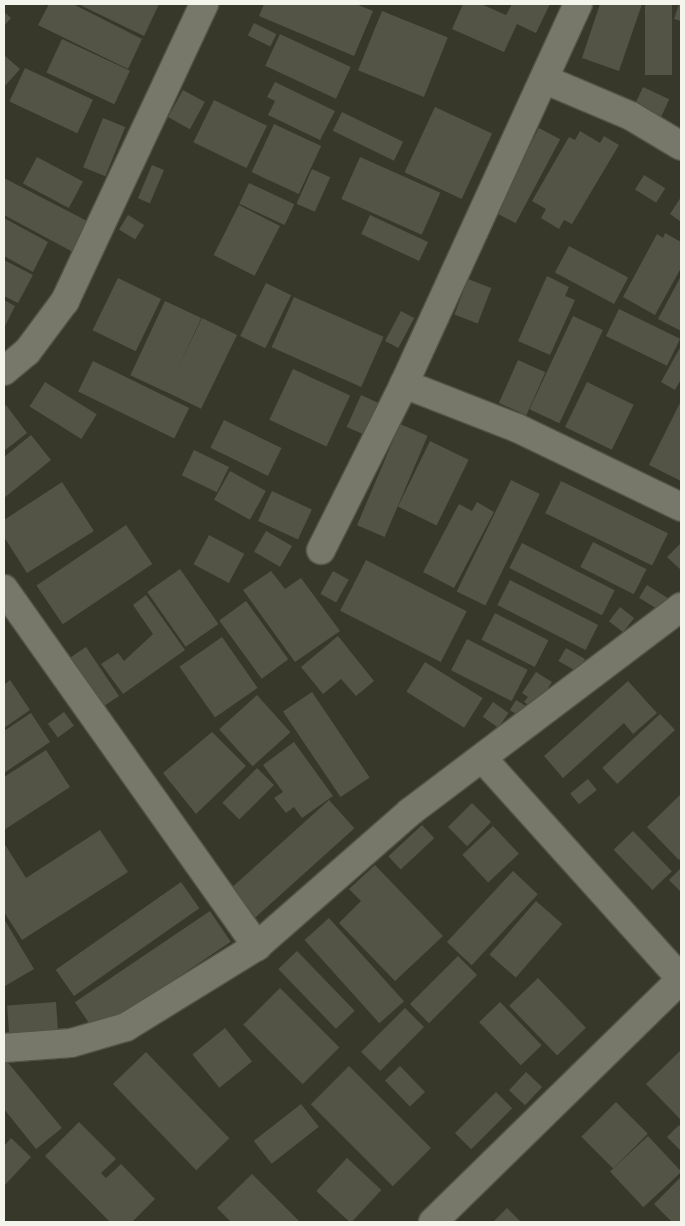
<!DOCTYPE html>
<style>
body{margin:0}
#map{position:relative;width:685px;height:1226px;overflow:hidden;background:#37372a;font-family:"Source Serif 4",serif}
div>[style]{position:absolute}
.building>*{inset:0;background:#535446;transform-origin:0 0}
.roads{filter:drop-shadow(1px 0 #525247) drop-shadow(-1px 0 #525247) drop-shadow(0 1px #525247) drop-shadow(0 -1px #525247)}
.minor>*{height:28px;margin:-14px;padding:0 14px;transform-origin:14px;border-radius:14px;background:#78786a}
span{translate:-50% -50%;white-space:nowrap;text-align:center;line-height:1.15;-webkit-text-stroke:5px #37372a;paint-order:stroke}
.frame{position:absolute;inset:0;border:5px solid #f3f4ec;pointer-events:none}
</style>
<div id="map">
<div class="building">
<div style="clip-path:polygon(49px 4px,73px 4px,142px 39px,128px 69px,38px 25px)"></div>
<div style="clip-path:polygon(78px 4px,159px 4px,144px 36px)"></div>
<div style="clip-path:polygon(264px 4px,356px 4px,373px 11px,354px 56px,259px 16px)"></div>
<div style="clip-path:polygon(463px 4px,481px 4px,506px 15px,512px 4px,550px 4px,536px 33px,517px 24px,504px 52px,452px 29px)"></div>
<div style="clip-path:polygon(600px 4px,642px 4px,619px 71px,582px 58px)"></div>
<div style="left:645px;top:4px;width:27px;height:71px"></div>
<div style="clip-path:polygon(679px 4px,681px 4px,681px 21px,674px 19px)"></div>
<div style="left:382px;top:11px;width:71px;height:64px;rotate:22deg"></div>
<div style="clip-path:polygon(4px 12px,11px 18px,4px 26px)"></div>
<div style="left:254px;top:23px;width:25px;height:14px;rotate:26deg"></div>
<div style="left:280px;top:34px;width:78px;height:35px;rotate:25deg"></div>
<div style="left:62px;top:39px;width:75px;height:37px;rotate:25deg"></div>
<div style="clip-path:polygon(4px 55px,20px 69px,4px 87px)"></div>
<div style="left:25px;top:68px;width:75px;height:37px;rotate:25deg"></div>
<div style="clip-path:polygon(275px 82px,335px 111px,320px 140px,268px 115px,275px 101px,267px 97px)"></div>
<div style="left:643px;top:87px;width:29px;height:25px;rotate:25deg"></div>
<div style="left:183px;top:90px;width:25px;height:31px;rotate:29deg"></div>
<div style="left:214px;top:100px;width:59px;height:47px;rotate:26deg"></div>
<div style="left:435px;top:107px;width:63px;height:72px;rotate:25deg"></div>
<div style="left:342px;top:112px;width:68px;height:21px;rotate:26deg"></div>
<div style="left:103px;top:118px;width:24px;height:53px;rotate:22deg"></div>
<div style="left:274px;top:124px;width:52px;height:53px;rotate:25deg"></div>
<div style="left:539px;top:128px;width:24px;height:95px;rotate:28deg"></div>
<div style="clip-path:polygon(580px 131px,600px 143px,604px 136px,619px 145px,572px 224px,564px 220px,559px 229px,541px 218px,546px 209px,532px 201px,569px 137px,575px 140px)"></div>
<div style="left:37px;top:157px;width:52px;height:30px;rotate:28deg"></div>
<div style="left:360px;top:157px;width:88px;height:46px;rotate:24deg"></div>
<div style="left:152px;top:165px;width:13px;height:36px;rotate:23deg"></div>
<div style="left:312px;top:169px;width:20px;height:38px;rotate:24deg"></div>
<div style="left:644px;top:175px;width:25px;height:17px;rotate:32deg"></div>
<div style="clip-path:polygon(4px 178px,89px 222px,73px 252px,4px 215px)"></div>
<div style="left:249px;top:183px;width:50px;height:23px;rotate:25deg"></div>
<div style="clip-path:polygon(681px 197px,681px 222px,670px 214px)"></div>
<div style="left:239px;top:205px;width:46px;height:56px;rotate:27deg"></div>
<div style="left:128px;top:215px;width:19px;height:17px;rotate:32deg"></div>
<div style="left:370px;top:215px;width:64px;height:21px;rotate:25deg"></div>
<div style="clip-path:polygon(4px 218px,48px 242px,33px 272px,4px 256px)"></div>
<div style="clip-path:polygon(665px 233px,681px 242px,681px 268px,655px 315px,623px 297px,657px 234px,663px 238px)"></div>
<div style="left:569px;top:246px;width:67px;height:30px;rotate:28deg"></div>
<div style="clip-path:polygon(4px 260px,33px 275px,18px 303px,4px 296px)"></div>
<div style="clip-path:polygon(547px 276px,569px 287px,565px 296px,575px 300px,550px 355px,518px 341px)"></div>
<div style="clip-path:polygon(681px 276px,681px 331px,658px 319px)"></div>
<div style="left:118px;top:278px;width:48px;height:58px;rotate:26deg"></div>
<div style="left:468px;top:279px;width:25px;height:38px;rotate:21deg"></div>
<div style="left:266px;top:283px;width:28px;height:59px;rotate:26deg"></div>
<div style="left:294px;top:297px;width:98px;height:55px;rotate:24deg"></div>
<div style="clip-path:polygon(4px 300px,15px 306px,4px 328px)"></div>
<div style="left:165px;top:301px;width:40px;height:82px;rotate:25deg"></div>
<div style="left:619px;top:309px;width:68px;height:30px;rotate:26deg"></div>
<div style="left:401px;top:311px;width:15px;height:34px;rotate:28deg"></div>
<div style="left:573px;top:316px;width:33px;height:103px;rotate:25deg"></div>
<div style="left:202px;top:318px;width:39px;height:82px;rotate:26deg"></div>
<div style="clip-path:polygon(681px 346px,681px 379px,675px 390px,661px 382px)"></div>
<div style="left:518px;top:360px;width:30px;height:47px;rotate:24deg"></div>
<div style="left:93px;top:361px;width:107px;height:34px;rotate:26deg"></div>
<div style="left:293px;top:369px;width:63px;height:56px;rotate:25deg"></div>
<div style="left:45px;top:382px;width:61px;height:29px;rotate:32deg"></div>
<div style="left:587px;top:382px;width:52px;height:50px;rotate:26deg"></div>
<div style="left:361px;top:395px;width:20px;height:35px;rotate:24deg"></div>
<div style="clip-path:polygon(681px 401px,681px 481px,649px 465px)"></div>
<div style="clip-path:polygon(6px 405px,27px 433px,4px 451px,4px 407px)"></div>
<div style="left:224px;top:420px;width:64px;height:31px;rotate:26deg"></div>
<div style="left:400px;top:424px;width:30px;height:110px;rotate:23deg"></div>
<div style="clip-path:polygon(31px 435px,51px 460px,4px 498px,4px 457px)"></div>
<div style="left:430px;top:441px;width:43px;height:73px;rotate:26deg"></div>
<div style="left:194px;top:450px;width:39px;height:28px;rotate:26deg"></div>
<div style="left:230px;top:471px;width:41px;height:33px;rotate:29deg"></div>
<div style="left:511px;top:480px;width:32px;height:124px;rotate:26deg"></div>
<div style="left:561px;top:481px;width:119px;height:36px;rotate:26deg"></div>
<div style="clip-path:polygon(62px 482px,94px 531px,27px 573px,4px 537px,4px 520px)"></div>
<div style="left:272px;top:491px;width:44px;height:33px;rotate:25deg"></div>
<div style="clip-path:polygon(477px 502px,494px 512px,454px 588px,423px 572px,459px 504px,472px 511px)"></div>
<div style="left:126px;top:525px;width:47px;height:108px;rotate:56deg"></div>
<div style="left:266px;top:531px;width:30px;height:24px;rotate:30deg"></div>
<div style="left:209px;top:535px;width:40px;height:33px;rotate:28deg"></div>
<div style="left:593px;top:542px;width:60px;height:28px;rotate:27deg"></div>
<div style="left:522px;top:543px;width:104px;height:28px;rotate:27deg"></div>
<div style="clip-path:polygon(681px 543px,681px 570px,667px 557px)"></div>
<div style="left:366px;top:560px;width:113px;height:57px;rotate:27deg"></div>
<div style="left:180px;top:569px;width:67px;height:40px;rotate:55deg"></div>
<div style="clip-path:polygon(271px 571px,285px 589px,301px 578px,340px 631px,295px 662px,243px 590px)"></div>
<div style="left:333px;top:571px;width:18px;height:26px;rotate:29deg"></div>
<div style="left:510px;top:580px;width:99px;height:28px;rotate:27deg"></div>
<div style="left:647px;top:585px;width:26px;height:15px;rotate:32deg"></div>
<div style="clip-path:polygon(146px 595px,185px 650px,123px 694px,101px 664px,118px 653px,124px 661px,153px 634px,133px 605px)"></div>
<div style="left:246px;top:601px;width:72px;height:33px;rotate:54deg"></div>
<div style="left:620px;top:607px;width:18px;height:18px;rotate:38deg"></div>
<div style="left:495px;top:613px;width:60px;height:30px;rotate:27deg"></div>
<div style="clip-path:polygon(338px 636px,374px 681px,356px 696px,341px 679px,323px 694px,301px 667px)"></div>
<div style="left:222px;top:637px;width:62px;height:52px;rotate:55deg"></div>
<div style="left:467px;top:639px;width:68px;height:35px;rotate:27deg"></div>
<div style="left:86px;top:647px;width:59px;height:23px;rotate:56deg"></div>
<div style="left:566px;top:648px;width:22px;height:15px;rotate:30deg"></div>
<div style="left:425px;top:662px;width:68px;height:35px;rotate:32deg"></div>
<div style="clip-path:polygon(536px 672px,552px 682px,534px 709px,524px 702px,528px 697px,522px 693px)"></div>
<div style="clip-path:polygon(10px 680px,30px 710px,4px 728px,4px 685px)"></div>
<div style="clip-path:polygon(628px 681px,657px 713px,633px 734px,624px 723px,563px 778px,544px 756px)"></div>
<div style="left:312px;top:692px;width:103px;height:35px;rotate:56deg"></div>
<div style="left:257px;top:695px;width:50px;height:51px;rotate:48deg"></div>
<div style="left:516px;top:700px;width:17px;height:12px;rotate:31deg"></div>
<div style="left:493px;top:702px;width:19px;height:18px;rotate:35deg"></div>
<div style="left:64px;top:712px;width:17px;height:20px;rotate:54deg"></div>
<div style="clip-path:polygon(31px 713px,50px 742px,4px 773px,4px 731px)"></div>
<div style="left:660px;top:714px;width:22px;height:79px;rotate:47deg"></div>
<div style="clip-path:polygon(212px 732px,246px 766px,196px 814px,163px 773px)"></div>
<div style="clip-path:polygon(294px 742px,333px 796px,302px 818px,294px 807px,286px 813px,274px 798px,283px 792px,263px 765px)"></div>
<div style="clip-path:polygon(46px 750px,70px 787px,4px 830px,4px 777px)"></div>
<div style="left:257px;top:768px;width:24px;height:49px;rotate:45deg"></div>
<div style="left:588px;top:779px;width:14px;height:23px;rotate:51deg"></div>
<div style="clip-path:polygon(681px 794px,681px 858px,679px 860px,647px 827px)"></div>
<div style="left:329px;top:800px;width:38px;height:133px;rotate:48deg"></div>
<div style="left:472px;top:803px;width:27px;height:34px;rotate:45deg"></div>
<div style="left:422px;top:825px;width:18px;height:46px;rotate:47deg"></div>
<div style="left:493px;top:826px;width:38px;height:42px;rotate:47deg"></div>
<div style="clip-path:polygon(100px 830px,128px 872px,22px 940px,4px 912px,4px 843px,26px 878px)"></div>
<div style="left:633px;top:831px;width:56px;height:27px;rotate:46deg"></div>
<div style="clip-path:polygon(375px 865px,443px 936px,395px 981px,339px 923px,361px 901px,349px 889px)"></div>
<div style="clip-path:polygon(681px 868px,681px 892px,669px 880px)"></div>
<div style="left:513px;top:871px;width:34px;height:97px;rotate:43deg"></div>
<div style="left:181px;top:882px;width:32px;height:153px;rotate:55deg"></div>
<div style="left:536px;top:901px;width:35px;height:71px;rotate:41deg"></div>
<div style="left:210px;top:911px;width:37px;height:163px;rotate:56deg"></div>
<div style="left:329px;top:918px;width:112px;height:33px;rotate:48deg"></div>
<div style="clip-path:polygon(4px 919px,34px 969px,5px 986px,4px 983px)"></div>
<div style="left:297px;top:951px;width:83px;height:26px;rotate:46deg"></div>
<div style="left:458px;top:956px;width:27px;height:68px;rotate:45deg"></div>
<div style="left:538px;top:978px;width:69px;height:40px;rotate:46deg"></div>
<div style="left:280px;top:988px;width:84px;height:52px;rotate:45deg"></div>
<div style="left:56px;top:1002px;width:30px;height:49px;rotate:86deg"></div>
<div style="left:500px;top:1002px;width:60px;height:29px;rotate:46deg"></div>
<div style="left:405px;top:1008px;width:27px;height:62px;rotate:45deg"></div>
<div style="left:225px;top:1028px;width:43px;height:42px;rotate:51deg"></div>
<div style="clip-path:polygon(681px 1050px,681px 1120px,646px 1084px)"></div>
<div style="left:146px;top:1052px;width:120px;height:46px;rotate:46deg"></div>
<div style="clip-path:polygon(5px 1059px,62px 1128px,36px 1149px,4px 1109px)"></div>
<div style="left:349px;top:1066px;width:116px;height:54px;rotate:45deg"></div>
<div style="left:400px;top:1066px;width:36px;height:21px;rotate:46deg"></div>
<div style="left:526px;top:1072px;width:22px;height:25px;rotate:43deg"></div>
<div style="left:496px;top:1092px;width:23px;height:58px;rotate:45deg"></div>
<div style="left:616px;top:1102px;width:45px;height:49px;rotate:45deg"></div>
<div style="left:301px;top:1104px;width:29px;height:60px;rotate:52deg"></div>
<div style="clip-path:polygon(79px 1122px,116px 1159px,101px 1173px,106px 1178px,121px 1164px,155px 1199px,132px 1222px,110px 1222px,45px 1156px)"></div>
<div style="clip-path:polygon(679px 1125px,681px 1127px,681px 1151px,667px 1137px)"></div>
<div style="left:648px;top:1136px;width:49px;height:52px;rotate:47deg"></div>
<div style="clip-path:polygon(11px 1138px,31px 1157px,4px 1186px,4px 1146px)"></div>
<div style="left:347px;top:1158px;width:47px;height:45px;rotate:43deg"></div>
<div style="clip-path:polygon(252px 1174px,300px 1222px,231px 1222px,217px 1208px)"></div>
<div style="clip-path:polygon(681px 1177px,681px 1222px,672px 1222px,654px 1204px)"></div>
<div style="clip-path:polygon(507px 1208px,521px 1222px,493px 1222px)"></div>
</div>
<div class="roads">
<div class="minor">
<div style="left:546px;top:80px;width:92px;rotate:23deg"></div>
<div style="left:631px;top:116px;width:58px;rotate:31deg"></div>
<div style="left:4px;top:371px;width:30px;rotate:-40deg"></div>
<div style="left:27px;top:352px;width:64px;rotate:-53.3deg"></div>
<div style="left:65px;top:301px;width:328px;rotate:-64.9deg"></div>
<div style="left:404px;top:384px;width:121px;rotate:21.3deg"></div>
<div style="left:517px;top:428px;width:182px;rotate:25.7deg"></div>
<div style="left:321px;top:550px;width:186px;rotate:-63.4deg"></div>
<div style="left:404px;top:384px;width:418px;rotate:-65.4deg"></div>
<div style="left:4px;top:589px;width:438px;rotate:54.7deg"></div>
<div style="left:484px;top:760px;width:295px;rotate:48deg"></div>
<div style="left:4px;top:1048px;width:67px;rotate:-4.3deg"></div>
<div style="left:71px;top:1043px;width:57px;rotate:-16.2deg"></div>
<div style="left:126px;top:1027px;width:154px;rotate:-31.7deg"></div>
<div style="left:257px;top:946px;width:203px;rotate:-41.2deg"></div>
<div style="left:410px;top:812px;width:340px;rotate:-37.1deg"></div>
<div style="left:433px;top:1222px;width:347px;rotate:-44.4deg"></div>
</div>
</div>
<div class="frame"></div>
</div>
